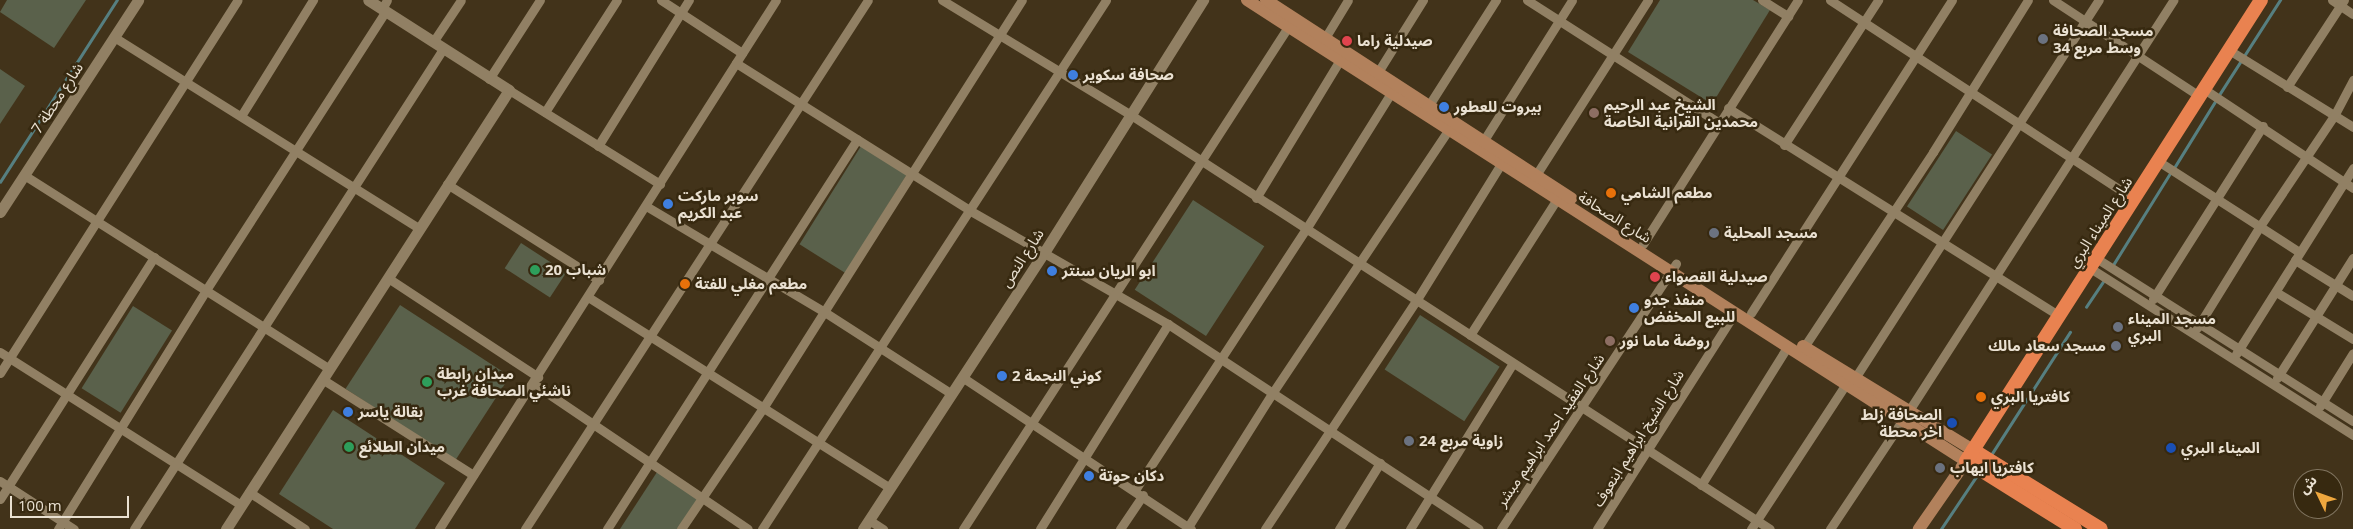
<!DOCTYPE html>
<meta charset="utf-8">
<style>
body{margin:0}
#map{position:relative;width:2353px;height:529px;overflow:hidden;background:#42331a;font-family:"Open Sans","Noto Sans Arabic",sans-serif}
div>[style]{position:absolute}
.green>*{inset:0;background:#5a614b;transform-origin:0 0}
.stream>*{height:2.5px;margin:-1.25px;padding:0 1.25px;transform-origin:1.25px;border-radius:1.25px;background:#567f80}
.minor>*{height:9px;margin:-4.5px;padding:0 4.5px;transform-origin:4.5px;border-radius:4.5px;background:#918064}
.tertiary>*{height:11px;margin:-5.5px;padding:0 5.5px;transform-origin:5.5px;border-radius:5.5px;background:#918064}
.secondary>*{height:12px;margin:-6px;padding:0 6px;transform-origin:6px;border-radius:6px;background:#b2815c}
.trunk>*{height:14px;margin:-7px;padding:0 7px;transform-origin:7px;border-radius:7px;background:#e98250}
.dots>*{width:14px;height:14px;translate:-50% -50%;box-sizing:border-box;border:2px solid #372910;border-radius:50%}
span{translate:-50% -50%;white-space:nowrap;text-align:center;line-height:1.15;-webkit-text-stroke:5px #372910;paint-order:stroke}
.poi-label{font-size:15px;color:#eae1d2;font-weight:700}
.left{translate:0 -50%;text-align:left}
.right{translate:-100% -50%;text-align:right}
.street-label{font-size:15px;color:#eae1d2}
.north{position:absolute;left:2293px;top:469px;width:50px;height:50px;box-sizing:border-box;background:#372910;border:1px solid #7f735e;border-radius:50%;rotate:312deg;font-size:14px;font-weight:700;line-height:20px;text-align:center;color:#eae1d2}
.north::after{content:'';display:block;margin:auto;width:18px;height:22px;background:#efa73e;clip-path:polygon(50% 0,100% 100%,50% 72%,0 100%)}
.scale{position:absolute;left:10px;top:496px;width:119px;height:22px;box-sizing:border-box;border:2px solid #eae1d2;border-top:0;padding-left:6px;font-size:15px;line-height:18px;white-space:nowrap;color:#eae1d2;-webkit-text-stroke:4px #372910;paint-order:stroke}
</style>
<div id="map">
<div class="green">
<div style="clip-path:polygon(7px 0,86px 0,54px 48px,0 12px)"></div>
<div style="clip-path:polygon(1660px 0,1753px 0,1770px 10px,1712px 104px,1628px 52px)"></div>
<div style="clip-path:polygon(0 69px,25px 86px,0 124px)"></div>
<div style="left:1956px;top:131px;width:43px;height:90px;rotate:33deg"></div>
<div style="left:861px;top:146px;width:54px;height:116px;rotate:32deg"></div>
<div style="left:1193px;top:200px;width:85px;height:107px;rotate:33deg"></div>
<div style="left:521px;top:243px;width:54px;height:30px;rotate:33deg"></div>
<div style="left:400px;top:305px;width:131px;height:100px;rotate:33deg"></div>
<div style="left:133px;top:306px;width:46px;height:97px;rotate:32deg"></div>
<div style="left:1420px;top:315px;width:95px;height:65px;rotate:33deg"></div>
<div style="clip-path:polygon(333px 410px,445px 483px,415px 529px,333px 529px,279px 494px)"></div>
<div style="clip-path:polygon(659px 469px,704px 499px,684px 529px,620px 529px)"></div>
</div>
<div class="stream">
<div style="left:2219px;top:95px;width:113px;rotate:-57.3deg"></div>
<div style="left:2174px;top:168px;width:80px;rotate:-58.3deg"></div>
<div style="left:0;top:182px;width:216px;rotate:-57.3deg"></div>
<div style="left:2113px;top:265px;width:110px;rotate:-58.1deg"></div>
<div style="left:2086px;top:307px;width:32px;rotate:-56deg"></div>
<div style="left:1991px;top:455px;width:146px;rotate:-57.3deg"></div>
<div style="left:1941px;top:529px;width:66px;rotate:-56.1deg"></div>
</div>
<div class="minor">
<div style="left:661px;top:0;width:97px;rotate:33.2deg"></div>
<div style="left:942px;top:0;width:221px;rotate:31.3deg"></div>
<div style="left:1131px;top:115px;width:761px;rotate:32.94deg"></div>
<div style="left:1527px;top:0;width:228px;rotate:32.6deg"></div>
<div style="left:1762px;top:0;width:31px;rotate:32deg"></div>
<div style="left:1830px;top:0;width:363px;rotate:33.2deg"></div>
<div style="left:2053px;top:0;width:175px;rotate:33.3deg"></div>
<div style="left:2332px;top:0;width:25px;rotate:34deg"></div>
<div style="left:382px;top:9px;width:10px;rotate:-61deg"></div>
<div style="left:114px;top:37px;width:360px;rotate:32.1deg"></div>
<div style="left:1325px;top:38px;width:44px;rotate:-58.8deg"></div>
<div style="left:433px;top:42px;width:50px;rotate:-56.3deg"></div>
<div style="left:2229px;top:50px;width:146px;rotate:31.8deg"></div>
<div style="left:736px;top:63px;width:275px;rotate:32.2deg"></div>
<div style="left:969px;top:210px;width:229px;rotate:29.8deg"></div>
<div style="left:1168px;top:324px;width:372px;rotate:33.4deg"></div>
<div style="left:1378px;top:72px;width:85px;rotate:-58deg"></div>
<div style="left:489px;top:79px;width:94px;rotate:-57.2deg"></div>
<div style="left:2287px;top:87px;width:104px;rotate:-56.8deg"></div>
<div style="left:2204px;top:89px;width:179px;rotate:33.6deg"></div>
<div style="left:509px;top:90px;width:178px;rotate:31.9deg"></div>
<div style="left:1429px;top:105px;width:125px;rotate:-57.5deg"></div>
<div style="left:1728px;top:108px;width:391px;rotate:32.1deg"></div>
<div style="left:545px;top:112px;width:133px;rotate:-57.3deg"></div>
<div style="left:241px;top:116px;width:137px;rotate:-58.2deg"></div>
<div style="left:1484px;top:140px;width:165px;rotate:-57.8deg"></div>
<div style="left:1784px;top:145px;width:173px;rotate:-57deg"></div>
<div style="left:598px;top:146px;width:172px;rotate:-58.1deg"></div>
<div style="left:2158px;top:161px;width:168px;rotate:32.8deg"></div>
<div style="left:24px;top:175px;width:362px;rotate:32.4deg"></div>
<div style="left:1536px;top:175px;width:208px;rotate:-57.4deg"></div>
<div style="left:447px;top:184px;width:180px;rotate:32.3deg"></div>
<div style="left:1256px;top:198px;width:162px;rotate:-58.7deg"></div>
<div style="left:646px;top:206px;width:206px;rotate:30.7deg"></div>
<div style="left:823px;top:311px;width:151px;rotate:32.8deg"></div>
<div style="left:1643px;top:244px;width:289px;rotate:-57.6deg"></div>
<div style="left:2096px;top:258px;width:304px;rotate:32.4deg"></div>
<div style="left:2295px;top:260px;width:68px;rotate:31.8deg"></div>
<div style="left:2090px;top:268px;width:312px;rotate:32.4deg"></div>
<div style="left:388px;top:278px;width:180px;rotate:33.4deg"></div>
<div style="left:2276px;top:292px;width:90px;rotate:31.4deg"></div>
<div style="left:588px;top:297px;width:356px;rotate:32.3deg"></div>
<div style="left:2153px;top:299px;width:205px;rotate:-57.6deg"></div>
<div style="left:1751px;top:313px;width:372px;rotate:-57.3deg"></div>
<div style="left:2197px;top:328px;width:120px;rotate:-58.3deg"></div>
<div style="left:2260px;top:226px;width:133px;rotate:-56.1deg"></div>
<div style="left:2334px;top:116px;width:41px;rotate:-62.2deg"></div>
<div style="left:1470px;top:335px;width:161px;rotate:-57.4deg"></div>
<div style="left:1804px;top:347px;width:234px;rotate:-56.5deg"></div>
<div style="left:1933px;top:152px;width:179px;rotate:-58deg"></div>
<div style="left:0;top:352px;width:285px;rotate:32.4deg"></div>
<div style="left:2236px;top:354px;width:220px;rotate:-57.8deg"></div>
<div style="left:0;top:373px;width:442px;rotate:-57.5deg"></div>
<div style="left:962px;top:377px;width:275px;rotate:33.6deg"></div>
<div style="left:1855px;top:378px;width:450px;rotate:-57.2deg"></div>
<div style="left:2277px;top:378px;width:142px;rotate:-57.7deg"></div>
<div style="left:322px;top:379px;width:179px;rotate:32.4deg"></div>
<div style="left:534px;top:384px;width:258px;rotate:34.1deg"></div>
<div style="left:2320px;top:406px;width:62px;rotate:-58.1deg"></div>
<div style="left:1908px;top:412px;width:490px;rotate:-57.2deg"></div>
<div style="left:0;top:481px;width:88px;rotate:33deg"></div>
<div style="left:1701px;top:485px;width:164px;rotate:-58deg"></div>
<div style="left:1135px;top:490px;width:312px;rotate:-56.8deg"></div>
<div style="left:1306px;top:229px;width:160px;rotate:-58deg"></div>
<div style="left:249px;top:492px;width:67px;rotate:33.5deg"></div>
<div style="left:0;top:499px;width:287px;rotate:-57.5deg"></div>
<div style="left:869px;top:520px;width:17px;rotate:33deg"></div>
<div style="left:1188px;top:527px;width:156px;rotate:-57.8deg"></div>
<div style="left:1271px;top:395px;width:320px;rotate:-56.2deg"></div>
<div style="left:58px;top:529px;width:281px;rotate:-58.2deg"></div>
<div style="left:206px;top:290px;width:332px;rotate:-57.2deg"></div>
<div style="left:134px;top:529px;width:571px;rotate:-57.23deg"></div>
<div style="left:439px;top:529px;width:627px;rotate:-57.5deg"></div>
<div style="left:525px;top:529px;width:630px;rotate:-57.04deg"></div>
<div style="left:607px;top:529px;width:463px;rotate:-57.3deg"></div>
<div style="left:681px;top:529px;width:146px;rotate:-55.9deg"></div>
<div style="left:763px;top:408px;width:483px;rotate:-57.6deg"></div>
<div style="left:762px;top:529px;width:631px;rotate:-56.96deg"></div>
<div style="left:963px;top:529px;width:598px;rotate:-57.08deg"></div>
<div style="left:1040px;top:529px;width:242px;rotate:-58deg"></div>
<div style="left:1120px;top:529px;width:41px;rotate:-55.9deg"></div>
<div style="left:1265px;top:529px;width:273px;rotate:-56.5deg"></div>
<div style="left:1416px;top:301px;width:161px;rotate:-58.2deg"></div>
<div style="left:1339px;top:529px;width:78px;rotate:-58.2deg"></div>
<div style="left:1410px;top:529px;width:195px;rotate:-58.2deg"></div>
<div style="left:1501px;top:529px;width:318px;rotate:-56.6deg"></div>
<div style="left:1597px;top:529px;width:257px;rotate:-57.5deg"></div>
<div style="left:1751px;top:529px;width:173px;rotate:-56.8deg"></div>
<div style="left:1830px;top:529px;width:130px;rotate:-56.3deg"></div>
</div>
<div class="tertiary">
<div style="left:0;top:212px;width:253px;rotate:-56.9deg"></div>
<div style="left:226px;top:529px;width:522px;rotate:-57.19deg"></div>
<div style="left:509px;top:90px;width:167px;rotate:-147.4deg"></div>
<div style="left:863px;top:529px;width:332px;rotate:-56.8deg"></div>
<div style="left:1045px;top:251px;width:297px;rotate:-57.8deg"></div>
</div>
<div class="secondary">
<div style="left:1247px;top:0;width:854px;rotate:32.67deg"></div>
<div style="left:1966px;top:461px;width:83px;rotate:124.7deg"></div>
<div style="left:1266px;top:0;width:364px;rotate:33deg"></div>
<div style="left:1803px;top:346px;width:199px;rotate:31.5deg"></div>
</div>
<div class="trunk">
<div style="left:1973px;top:450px;width:150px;rotate:31.7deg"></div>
<div style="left:2075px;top:529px;width:128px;rotate:-148deg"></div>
<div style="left:1966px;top:461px;width:547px;rotate:-57.38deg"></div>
</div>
<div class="dots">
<div style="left:2043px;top:39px;background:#6b7280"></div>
<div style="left:1347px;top:41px;background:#e0444e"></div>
<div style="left:1073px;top:75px;background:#3f7fe0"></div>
<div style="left:1444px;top:107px;background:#3f7fe0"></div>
<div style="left:1594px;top:113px;background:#8d6e63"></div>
<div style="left:1611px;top:193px;background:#e8710a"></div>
<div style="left:668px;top:204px;background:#3f7fe0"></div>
<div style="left:1714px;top:233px;background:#6b7280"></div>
<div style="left:535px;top:270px;background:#2e9e5b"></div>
<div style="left:1052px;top:271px;background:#3f7fe0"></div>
<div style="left:1655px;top:277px;background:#e0444e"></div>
<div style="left:685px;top:284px;background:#e8710a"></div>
<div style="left:1634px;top:308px;background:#3f7fe0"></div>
<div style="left:2118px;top:327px;background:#6b7280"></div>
<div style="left:1610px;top:341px;background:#8d6e63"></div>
<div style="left:2116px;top:346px;background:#6b7280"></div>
<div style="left:1002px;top:376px;background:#3f7fe0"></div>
<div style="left:427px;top:382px;background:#2e9e5b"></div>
<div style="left:1981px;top:397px;background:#e8710a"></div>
<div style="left:348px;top:412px;background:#3f7fe0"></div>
<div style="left:1952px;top:423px;background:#1a4fb4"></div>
<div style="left:1409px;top:441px;background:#6b7280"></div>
<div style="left:349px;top:447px;background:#2e9e5b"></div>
<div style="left:2171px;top:448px;background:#1a4fb4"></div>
<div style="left:1940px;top:468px;background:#6b7280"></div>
<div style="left:1089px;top:476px;background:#3f7fe0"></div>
</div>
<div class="poi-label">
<span class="left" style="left:2053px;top:39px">مسجد الصحافة<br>وسط مربع 34</span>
<span class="left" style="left:1357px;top:41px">صيدلية راما</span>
<span class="left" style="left:1083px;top:75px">صحافة سكوير</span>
<span class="left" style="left:1604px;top:113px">الشيخ عبد الرحيم<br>محمدين القرانية الخاصة</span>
<span class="left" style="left:1454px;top:107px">بيروت للعطور</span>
<span class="left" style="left:1621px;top:193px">مطعم الشامي</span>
<span class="left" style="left:678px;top:204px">سوبر ماركت<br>عبد الكريم</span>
<span class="left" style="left:1724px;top:233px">مسجد المحلية</span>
<span class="left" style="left:545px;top:270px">شباب 20</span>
<span class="left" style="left:1062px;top:271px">ابو الريان سنتر</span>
<span class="left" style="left:1665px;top:277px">صيدلية القصواء</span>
<span class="left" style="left:695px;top:284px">مطعم مغلي للفتة</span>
<span class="left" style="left:1644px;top:308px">منفذ جدو<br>للبيع المخفض</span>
<span class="left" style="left:2128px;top:327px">مسجد الميناء<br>البري</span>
<span class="left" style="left:1620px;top:341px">روضة ماما نور</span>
<span class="right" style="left:2106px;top:346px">مسجد سعاد مالك</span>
<span class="left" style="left:437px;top:382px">ميدان رابطة<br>ناشئي الصحافة غرب</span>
<span class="left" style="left:1012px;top:376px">كوني النجمة 2</span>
<span class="left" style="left:1991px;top:397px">كافتريا البري</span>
<span class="left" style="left:358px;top:412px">بقالة ياسر</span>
<span class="right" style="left:1942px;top:423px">الصحافة زلط<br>اخر محطة</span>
<span class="left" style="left:1419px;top:441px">زاوية مربع 24</span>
<span class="left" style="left:359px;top:447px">ميدان الطلائع</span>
<span class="left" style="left:2181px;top:448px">الميناء البري</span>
<span class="left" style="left:1950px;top:468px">كافتريا ايهاب</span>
<span class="left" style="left:1099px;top:476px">دكان حوتة</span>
</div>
<div class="street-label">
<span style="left:57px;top:98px;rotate:-57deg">شارع محطة 7</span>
<span style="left:1615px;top:217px;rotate:32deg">شارع الصحافة</span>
<span style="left:2100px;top:222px;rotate:-57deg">شارع الميناء البري</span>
<span style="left:1022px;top:258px;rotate:-57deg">شارع النص</span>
<span style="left:1550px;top:430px;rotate:-56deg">شارع الفقيد احمد ابراهيم مبشر</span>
<span style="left:1638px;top:438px;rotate:-58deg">شارع الشيخ ابراهيم ابنعوف</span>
</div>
<div class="north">ش</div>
<div class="scale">100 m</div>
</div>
